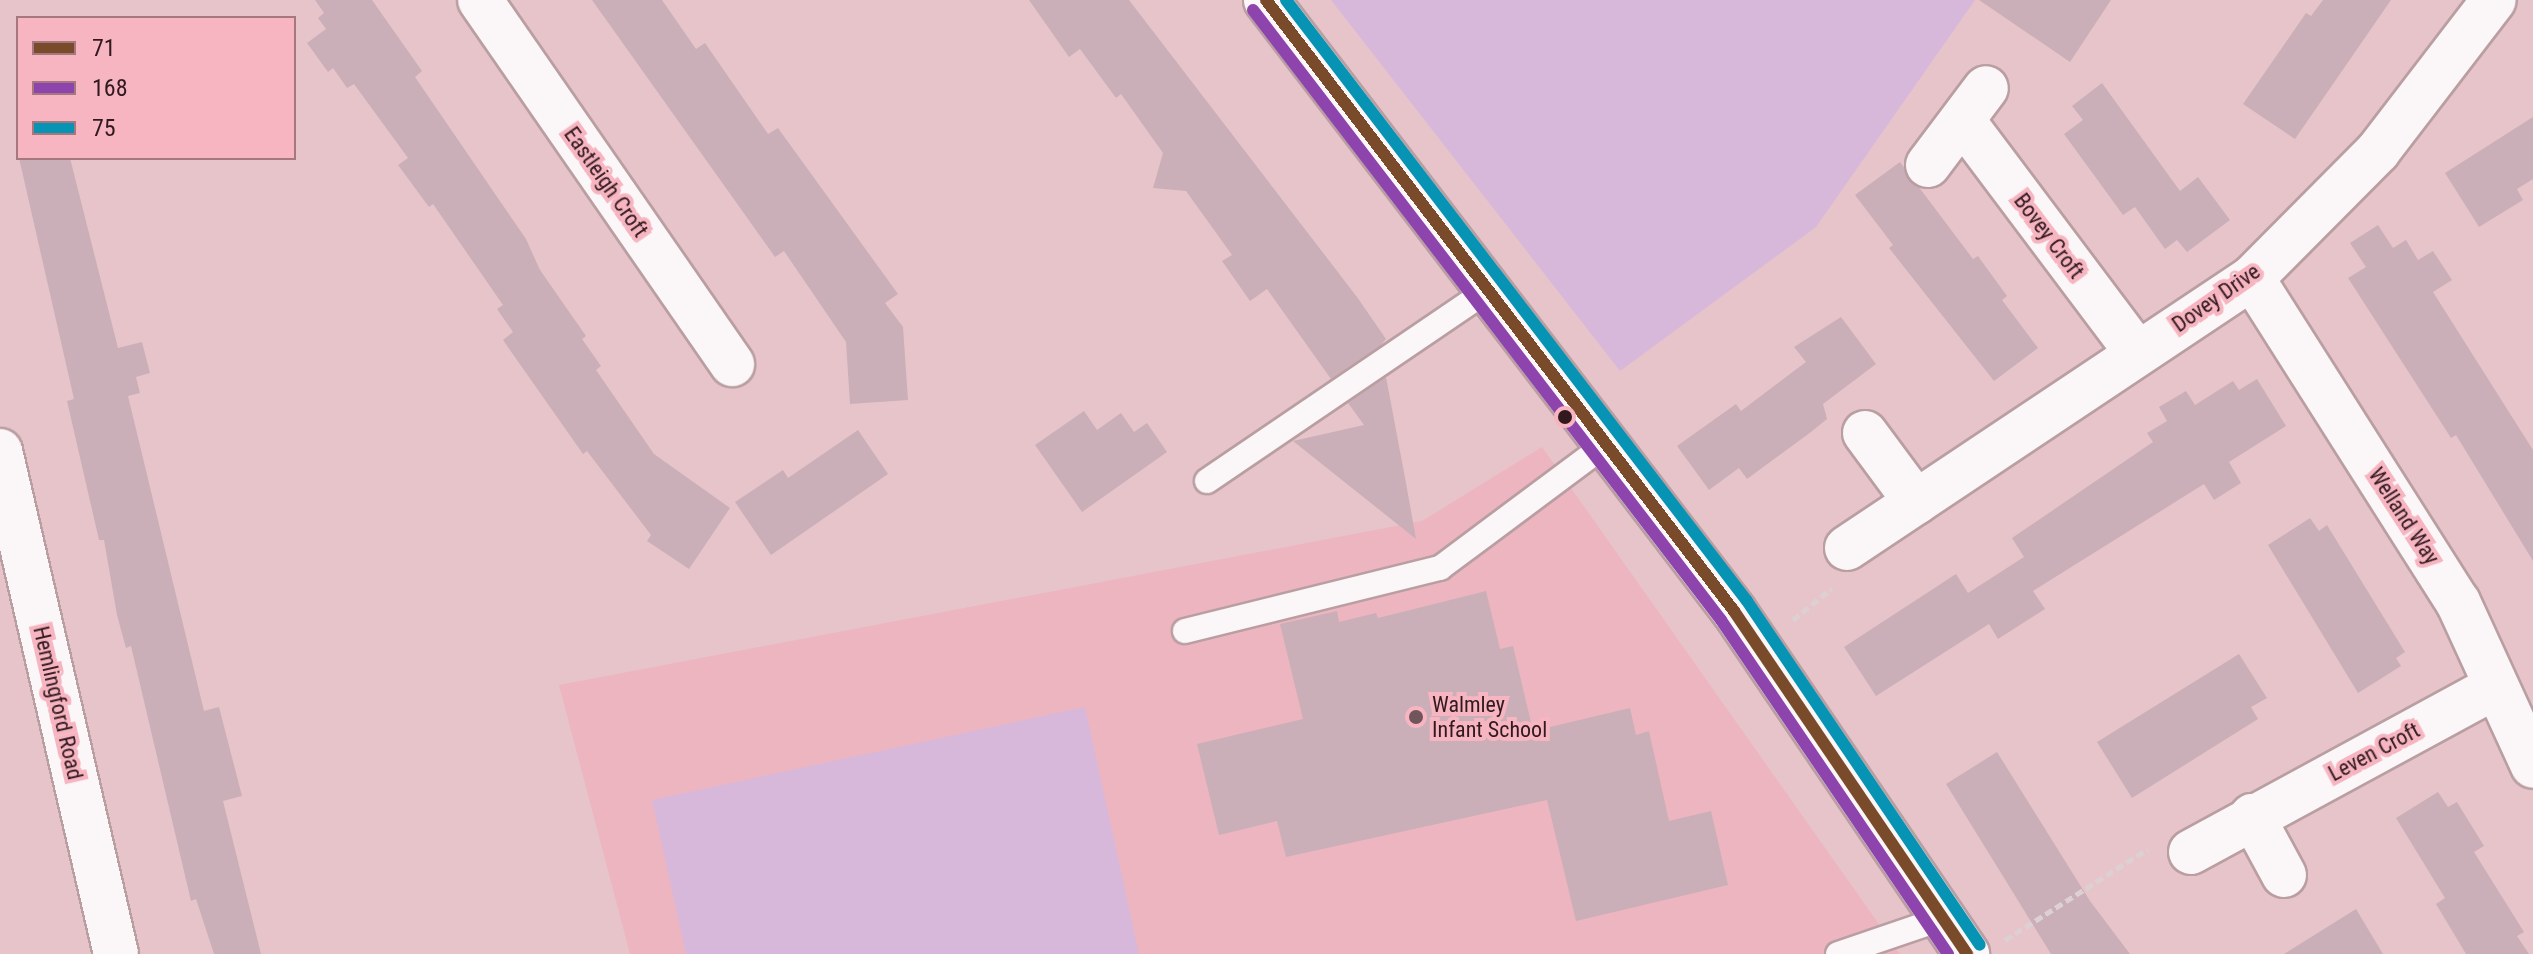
<!DOCTYPE html>
<style>
body{margin:0}
#map{position:relative;width:2533px;height:954px;overflow:hidden;background:#e7c4ca;font-family:"Roboto Condensed",sans-serif}
div>[style]{position:absolute}
.built>*{inset:0;background:#edb5c0}
.green>*{inset:0;background:#d7b8da}
.building>*{inset:0;background:#caafb8}
.path>*{height:5px;margin-top:-2.5px;transform-origin:0;background:repeating-linear-gradient(90deg,#dcd0d2 0 8px,transparent 0 12px)}
.roads{filter:drop-shadow(2px 0 #b99ea2) drop-shadow(-2px 0 #b99ea2) drop-shadow(0 2px #b99ea2) drop-shadow(0 -2px #b99ea2)}
.lane>*{height:24px;margin:-12px;padding:0 12px;transform-origin:12px;border-radius:12px;background:#fbf6f7}
.street>*{height:44px;margin:-22px;padding:0 22px;transform-origin:22px;border-radius:22px;background:#fbf6f7}
.secondary>*{height:44px;margin:-22px;padding:0 22px;transform-origin:22px;border-radius:22px;background:#fbf6f7}
.bus-1>*{height:12px;margin:-6px;padding:0 6px;transform-origin:6px;border-radius:6px;background:#7a4b2a}
.bus-2>*{height:12px;margin:-6px;padding:0 6px;transform-origin:6px;border-radius:6px;background:#8e44ad}
.bus-3>*{height:12px;margin:-6px;padding:0 6px;transform-origin:6px;border-radius:6px;background:#0793b4}
.dots>*{width:22px;height:22px;translate:-50% -50%;box-sizing:border-box;border:4px solid #f6b5c1;border-radius:50%}
span{translate:-50% -50%;white-space:nowrap;text-align:center;line-height:1.15;-webkit-text-stroke:8px #f6b5c1;paint-order:stroke}
.street-label{font-size:22px;color:#31191e}
.poi-label{font-size:22px;color:#31191e}
.left{translate:0 -50%;text-align:left}
.legend{position:absolute;left:16px;top:16px;width:280px;height:144px;box-sizing:border-box;background:#f6b5c1;border:2px solid #a77780;margin:0;padding:10px 14px;list-style:none;font-size:24px;color:#31191e}
.legend li{display:flex;align-items:center;gap:16px;height:40px}
.legend b{width:40px;border:2px solid #a77780}
</style>
<div id="map">
<div class="built">
<div style="clip-path:polygon(1542px 447px,1900px 954px,630px 954px,559px 685px,1422px 521px)"></div>
</div>
<div class="green">
<div style="clip-path:polygon(1331px 0,1975px 0,1816px 227px,1620px 371px)"></div>
<div style="clip-path:polygon(1085px 707px,1139px 954px,686px 954px,652px 800px)"></div>
</div>
<div class="building">
<div style="clip-path:polygon(315px 0,372px 0,422px 71px,415px 77px,526px 239px,540px 270px,586px 336px,582px 339px,601px 366px,596px 370px,654px 454px,730px 508px,689px 569px,647px 541px,651px 535px,587px 451px,583px 454px,503px 340px,513px 332px,497px 309px,503px 305px,433px 204px,429px 207px,398px 165px,408px 158px,354px 84px,347px 88px,333px 68px,328px 72px,307px 43px,326px 29px,318px 18px,324px 13px)"></div>
<div style="clip-path:polygon(592px 0,662px 0,696px 49px,705px 43px,768px 134px,778px 128px,898px 294px,885px 303px,903px 327px,908px 400px,850px 404px,846px 342px,784px 251px,775px 257px)"></div>
<div style="clip-path:polygon(1029px 0,1129px 0,1357px 297px,1386px 339px,1381px 345px,1331px 379px,1267px 289px,1250px 301px,1222px 261px,1232px 255px,1186px 191px,1153px 188px,1163px 153px,1121px 94px,1116px 98px,1080px 49px,1069px 57px)"></div>
<div style="clip-path:polygon(1979px 0,2111px 0,2070px 62px)"></div>
<div style="clip-path:polygon(2323px 0,2391px 0,2295px 139px,2243px 104px,2306px 13px,2311px 16px)"></div>
<div style="clip-path:polygon(2102px 83px,2180px 191px,2198px 177px,2230px 220px,2187px 252px,2177px 240px,2165px 249px,2135px 207px,2123px 215px,2064px 134px,2083px 120px,2072px 106px)"></div>
<div style="clip-path:polygon(2533px 117px,2533px 179px,2517px 189px,2523px 200px,2479px 227px,2445px 173px)"></div>
<div style="clip-path:polygon(19px 158px,70px 158px,118px 348px,142px 342px,150px 373px,136px 377px,140px 393px,128px 396px,204px 711px,219px 707px,242px 796px,223px 801px,261px 954px,214px 954px,196px 899px,191px 901px,131px 646px,126px 648px,117px 615px,104px 540px,99px 540px,67px 401px,74px 399px)"></div>
<div style="clip-path:polygon(1900px 162px,1973px 259px,1978px 256px,2007px 296px,2002px 300px,2038px 348px,1994px 381px,1889px 248px,1893px 245px,1855px 195px)"></div>
<div style="clip-path:polygon(2378px 225px,2393px 248px,2406px 240px,2418px 260px,2433px 251px,2452px 280px,2433px 292px,2533px 450px,2533px 561px,2456px 435px,2451px 438px,2348px 278px,2366px 267px,2350px 243px)"></div>
<div style="clip-path:polygon(1841px 317px,1876px 364px,1823px 404px,1827px 419px,1811px 432px,1747px 479px,1739px 468px,1709px 490px,1677px 446px,1736px 404px,1741px 411px,1806px 362px,1794px 347px)"></div>
<div style="clip-path:polygon(1386px 377px,1406px 483px,1416px 539px,1293px 441px,1364px 425px,1348px 403px)"></div>
<div style="clip-path:polygon(2257px 379px,2286px 426px,2229px 462px,2241px 483px,2214px 500px,2204px 484px,2033px 591px,2045px 609px,1998px 639px,1989px 624px,1876px 696px,1844px 647px,1956px 574px,1968px 593px,2024px 557px,2012px 538px,2153px 442px,2147px 433px,2167px 421px,2159px 407px,2186px 391px,2195px 405px,2233px 381px,2239px 390px)"></div>
<div style="clip-path:polygon(1084px 411px,1097px 430px,1121px 413px,1134px 432px,1147px 423px,1167px 452px,1082px 512px,1035px 445px)"></div>
<div style="clip-path:polygon(858px 430px,888px 474px,771px 555px,735px 502px,783px 470px,788px 478px)"></div>
<div style="clip-path:polygon(2310px 518px,2319px 531px,2327px 525px,2405px 652px,2396px 658px,2401px 666px,2358px 693px,2268px 545px)"></div>
<div style="clip-path:polygon(1486px 591px,1500px 649px,1513px 646px,1533px 731px,1630px 708px,1636px 735px,1649px 731px,1669px 821px,1711px 811px,1728px 885px,1576px 921px,1547px 800px,1286px 857px,1277px 821px,1219px 835px,1197px 744px,1303px 719px,1280px 624px,1337px 611px,1339px 622px,1376px 613px,1378px 618px)"></div>
<div style="clip-path:polygon(2239px 654px,2267px 698px,2251px 707px,2258px 719px,2132px 798px,2097px 742px)"></div>
<div style="clip-path:polygon(1997px 752px,2090px 901px,2130px 954px,2051px 954px,1946px 784px)"></div>
<div style="clip-path:polygon(2438px 792px,2448px 807px,2457px 802px,2484px 846px,2474px 852px,2524px 932px,2517px 936px,2529px 954px,2466px 954px,2436px 904px,2445px 898px,2396px 818px)"></div>
<div style="clip-path:polygon(2356px 909px,2383px 954px,2284px 954px)"></div>
</div>
<div class="path">
<div style="left:1793px;top:620px;width:50px;rotate:-39.4deg"></div>
<div style="left:2005px;top:940px;width:169px;rotate:-32.5deg"></div>
</div>
<div class="roads">
<div class="lane">
<div style="left:1207px;top:481px;width:343px;rotate:-34.2deg"></div>
<div style="left:1185px;top:631px;width:263px;rotate:-13.9deg"></div>
<div style="left:1440px;top:568px;width:209px;rotate:-36.7deg"></div>
<div style="left:1838px;top:954px;width:112px;rotate:-18.8deg"></div>
</div>
<div class="street">
<div style="left:480px;top:0;width:443px;rotate:55.3deg"></div>
<div style="left:1963px;top:121px;width:288px;rotate:53.1deg"></div>
<div style="left:1928px;top:165px;width:96px;rotate:-53deg"></div>
<div style="left:2252px;top:278px;width:384px;rotate:57.6deg"></div>
<div style="left:2458px;top:602px;width:180px;rotate:65.4deg"></div>
<div style="left:1865px;top:433px;width:86px;rotate:53.5deg"></div>
<div style="left:0;top:451px;width:516px;rotate:77.01deg"></div>
<div style="left:1847px;top:548px;width:487px;rotate:-33.7deg"></div>
<div style="left:2252px;top:278px;width:179px;rotate:-45.2deg"></div>
<div style="left:2378px;top:151px;width:190px;rotate:-52.5deg"></div>
<div style="left:2252px;top:816px;width:67px;rotate:61.5deg"></div>
<div style="left:2191px;top:852px;width:346px;rotate:-28.5deg"></div>
</div>
<div class="secondary">
<div style="left:1266px;top:0;width:770px;rotate:52.55deg"></div>
<div style="left:1734px;top:611px;width:415px;rotate:55.8deg"></div>
</div>
</div>
<div class="bus-1">
<div style="left:1266px;top:0;width:770px;rotate:52.55deg"></div>
<div style="left:1734px;top:611px;width:415px;rotate:55.8deg"></div>
</div>
<div class="bus-2">
<div style="left:1253px;top:10px;width:769px;rotate:52.5deg"></div>
<div style="left:1721px;top:620px;width:404px;rotate:55.8deg"></div>
</div>
<div class="bus-3">
<div style="left:1286px;top:0;width:757px;rotate:52.51deg"></div>
<div style="left:1747px;top:601px;width:415px;rotate:55.9deg"></div>
</div>
<div class="dots">
<div style="left:1565px;top:417px;background:#31191e"></div>
<div style="left:1416px;top:717px;background:#71555a"></div>
</div>
<div class="street-label">
<span style="left:606px;top:182px;rotate:55deg">Eastleigh Croft</span>
<span style="left:2049px;top:236px;rotate:53deg">Bovey Croft</span>
<span style="left:2216px;top:298px;rotate:-35deg">Dovey Drive</span>
<span style="left:2404px;top:516px;rotate:57deg">Welland Way</span>
<span style="left:58px;top:703px;rotate:77deg">Hemlingford Road</span>
<span style="left:2374px;top:752px;rotate:-28deg">Leven Croft</span>
</div>
<div class="poi-label">
<span class="left" style="left:1432px;top:717px">Walmley<br>Infant School</span>
</div>
<ul class="legend">
<li><b style="height:10px;background:#7a4b2a"></b>71</li>
<li><b style="height:10px;background:#8e44ad"></b>168</li>
<li><b style="height:10px;background:#0793b4"></b>75</li>
</ul>
</div>
